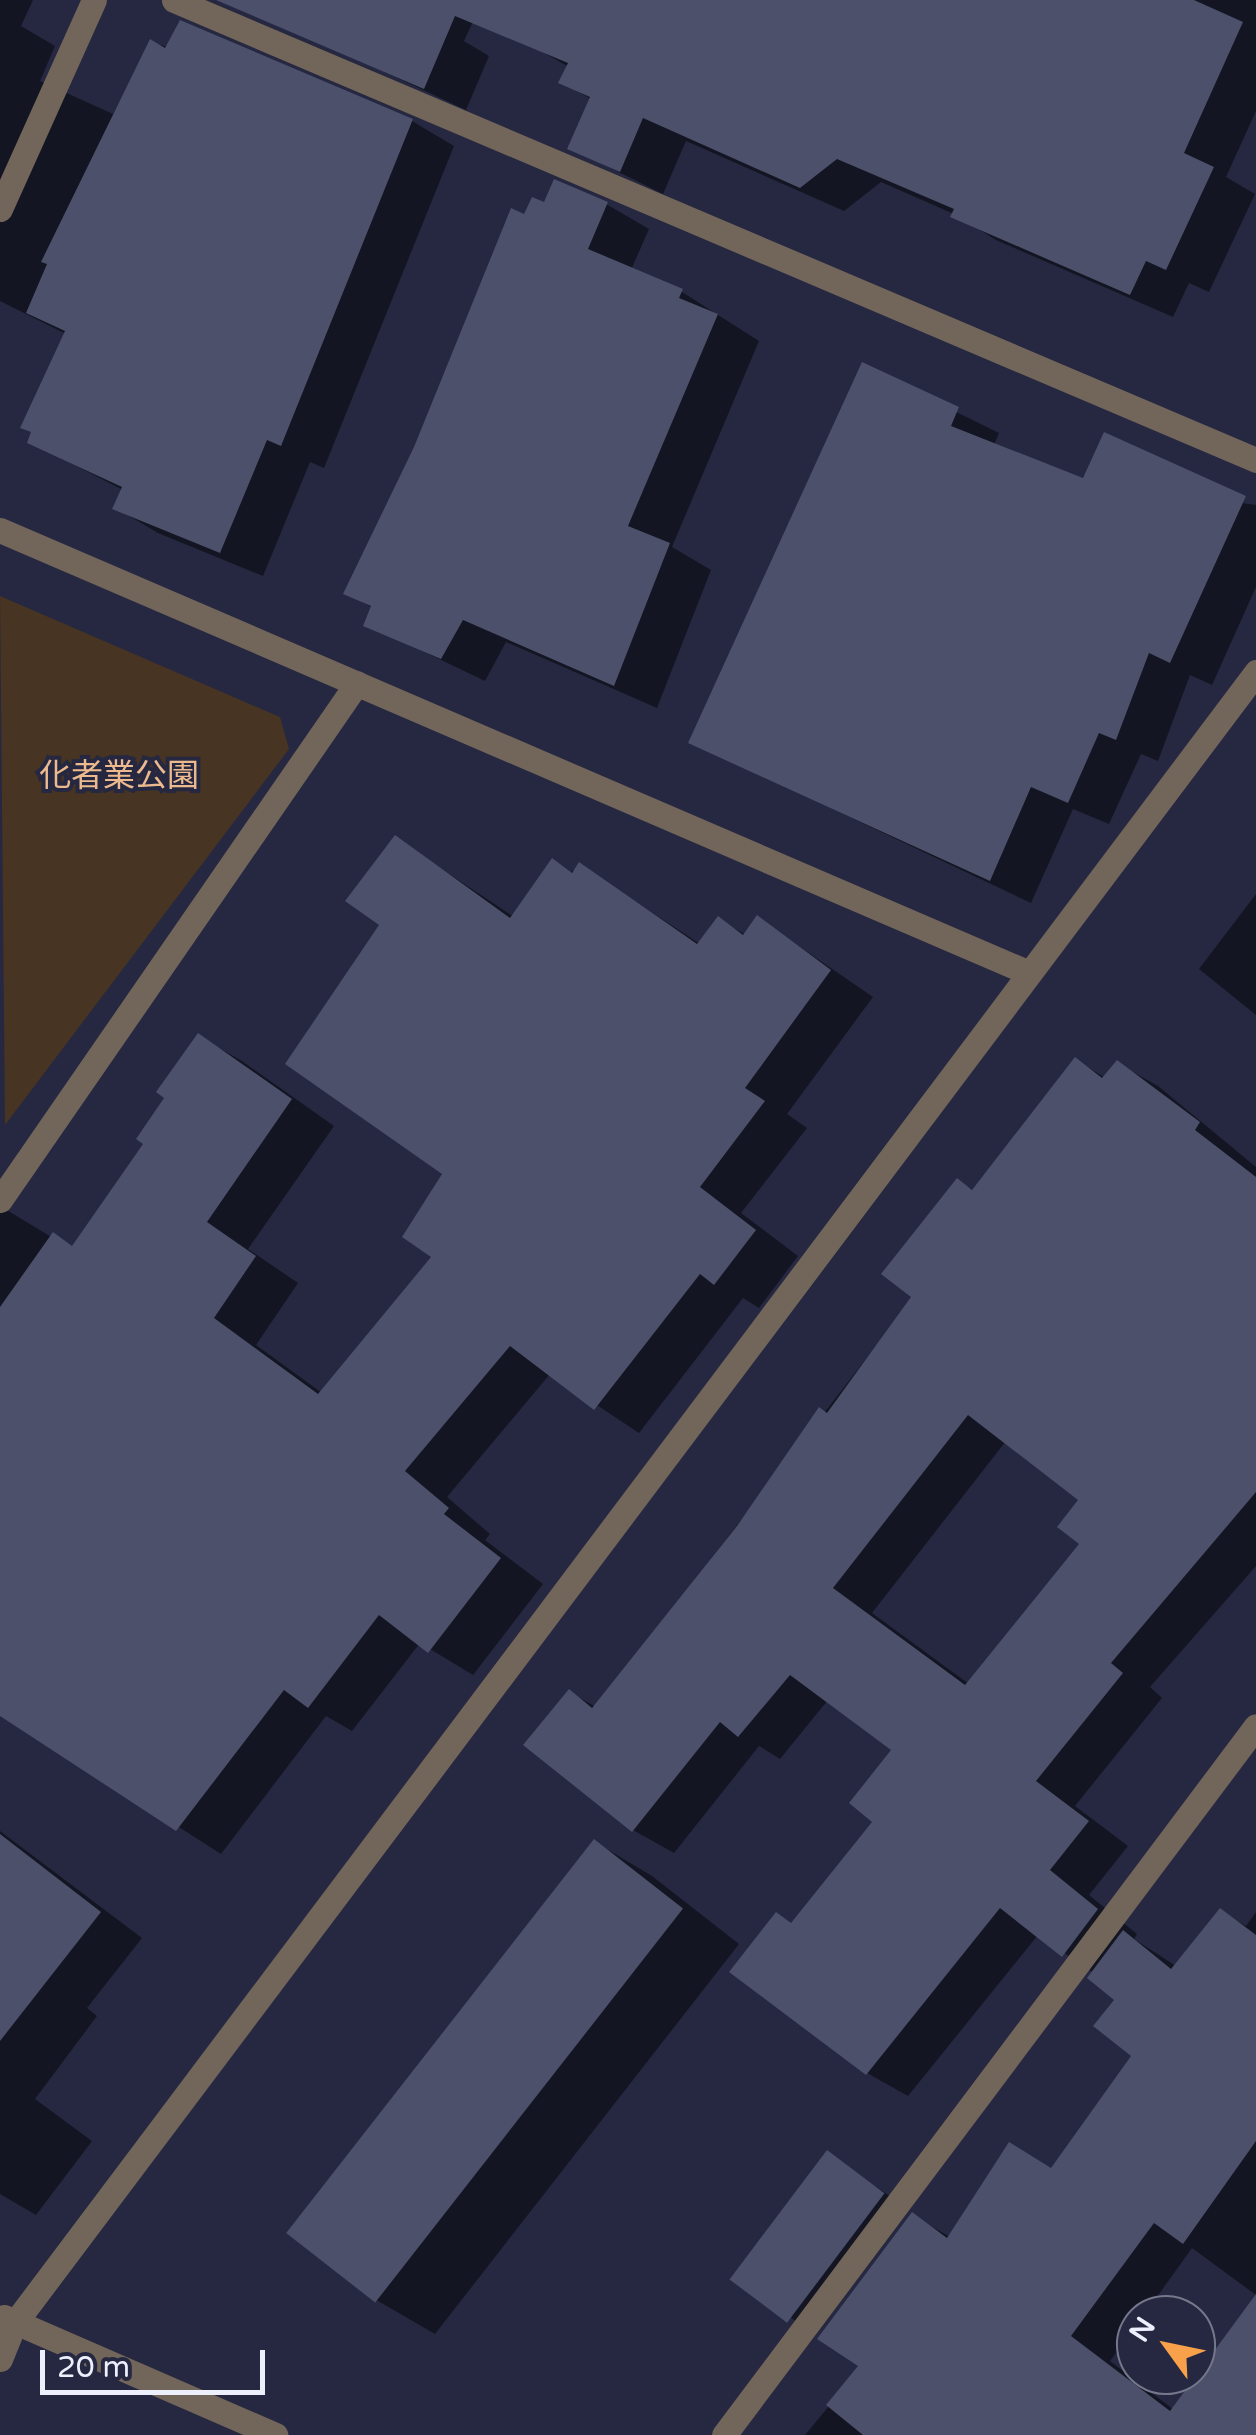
<!DOCTYPE html>
<meta charset="utf-8">
<style>
body{margin:0}
#map{position:relative;width:1256px;height:2435px;overflow:hidden;background:#252840;font-family:"Varela Round","Noto Sans JP",sans-serif}
div>[style]{position:absolute}
.green>*{inset:0;background:#473423}
.shadow>*{inset:0;background:#0007}
.building>*{inset:0;background:#4c506b;transform-origin:0 0}
.minor>*{height:25px;margin:-12.5px;padding:0 12.5px;transform-origin:12.5px;border-radius:12.5px;background:#72655a}
span{translate:-50% -50%;white-space:nowrap;text-align:center;line-height:1.15;-webkit-text-stroke:8px #252840;paint-order:stroke}
.park-label{font-size:32px;color:#ecba8e}
.north{position:absolute;left:1116px;top:2295px;width:100px;height:100px;box-sizing:border-box;background:#252840;border:2px solid #75788b;border-radius:50%;rotate:303deg;font-size:28px;font-weight:700;line-height:40px;text-align:center;color:#edeffc}
.north::after{content:'';display:block;margin:auto;width:35px;height:45px;background:#f8a14a;clip-path:polygon(50% 0,100% 100%,50% 72%,0 100%)}
.scale{position:absolute;left:40px;top:2350px;width:225px;height:45px;box-sizing:border-box;border:5px solid #edeffc;border-top:0;padding-left:12px;font-size:30px;line-height:35px;white-space:nowrap;color:#edeffc;-webkit-text-stroke:8px #252840;paint-order:stroke}
</style>
<div id="map">
<div class="green">
<div style="clip-path:polygon(0 596px,280px 717px,289px 749px,5px 1125px)"></div>
</div>
<div class="shadow">
<div style="clip-path:polygon(0 0,33px 0,21px 26px,55px 46px,40px 81px,113px 114px,151px 42px,412px 121px,454px 146px,324px 468px,310px 462px,263px 576px,158px 533px,116px 508px,123px 490px,30px 442px,66px 334px,0 301px)"></div>
<div style="clip-path:polygon(329px 0,483px 0,464px 41px,489px 56px,466px 110px,312px 38px)"></div>
<div style="clip-path:polygon(554px 0,1256px 0,1256px 111px,1226px 177px,1255px 194px,1209px 292px,1189px 283px,1173px 317px,996px 240px,954px 214px,881px 182px,844px 211px,686px 141px,663px 194px,570px 148px,591px 99px,562px 82px,569px 67px,532px 46px)"></div>
<div style="clip-path:polygon(606px 204px,649px 229px,631px 270px,682px 292px,759px 341px,672px 547px,711px 570px,657px 708px,506px 642px,485px 681px,366px 624px,373px 608px,346px 593px,525px 218px,545px 206px)"></div>
<div style="clip-path:polygon(863px 366px,999px 433px,994px 445px,1084px 481px,1256px 505px,1256px 587px,1212px 685px,1190px 675px,1158px 761px,1141px 754px,1109px 824px,1073px 809px,1031px 903px,691px 742px)"></div>
<div style="clip-path:polygon(395px 838px,514px 917px,580px 865px,700px 944px,718px 919px,746px 935px,758px 918px,873px 997px,787px 1114px,807px 1128px,741px 1213px,798px 1256px,759px 1308px,743px 1298px,639px 1433px,550px 1374px,447px 1497px,490px 1534px,485px 1540px,543px 1584px,473px 1675px,420px 1643px,352px 1731px,326px 1716px,221px 1854px,0 1713px,0 1206px,73px 1250px,146px 1143px,198px 1036px,242px 1061px,334px 1126px,248px 1249px,298px 1283px,256px 1345px,322px 1393px,435px 1256px,446px 1174px,382px 925px)"></div>
<div style="clip-path:polygon(1256px 894px,1256px 1015px,1199px 969px)"></div>
<div style="clip-path:polygon(evenodd,1076px 1060px,1104px 1077px,1117px 1063px,1158px 1086px,1256px 1167px,1256px 1566px,1150px 1687px,1162px 1698px,1075px 1806px,1128px 1846px,1089px 1895px,1137px 1934px,1134px 1939px,1176px 1966px,1220px 1911px,1246px 1926px,1256px 1912px,1256px 2295px,1192px 2248px,1144px 2315px,1136px 2315px,1136px 2326px,1110px 2361px,1174px 2410px,1256px 2298px,1256px 2435px,805px 2435px,862px 2366px,912px 2215px,950px 2237px,1053px 2170px,1135px 2056px,1118px 1999px,1094px 1973px,1038px 1935px,908px 2096px,867px 2073px,792px 1924px,876px 1822px,895px 1749px,828px 1700px,780px 1759px,759px 1746px,674px 1853px,633px 1830px,569px 1692px,596px 1707px,914px 1297px,958px 1182px,975px 1191px,1076px 1060px,1006px 1441px,1082px 1499px,1082px 1544px,969px 1684px,872px 1613px,1006px 1441px)"></div>
<div style="clip-path:polygon(0 1831px,142px 1938px,87px 2008px,97px 2016px,35px 2099px,92px 2141px,36px 2215px,0 2194px)"></div>
<div style="clip-path:polygon(595px 1842px,652px 1876px,739px 1944px,435px 2334px,378px 2301px,289px 2233px)"></div>
<div style="clip-path:polygon(828px 2154px,906px 2207px,813px 2331px,791px 2318px)"></div>
</div>
<div class="building">
<div style="clip-path:polygon(216px 0,1194px 0,1243px 22px,1184px 153px,1214px 167px,1166px 270px,1146px 261px,1130px 295px,950px 217px,954px 209px,837px 159px,800px 188px,643px 118px,620px 172px,567px 149px,590px 97px,558px 83px,568px 63px,455px 16px,424px 89px)"></div>
<div style="clip-path:polygon(180px 20px,413px 119px,281px 446px,267px 440px,220px 553px,112px 509px,122px 487px,27px 443px,31px 432px,20px 428px,65px 331px,26px 313px,47px 264px,41px 262px,150px 39px,165px 48px)"></div>
<div style="clip-path:polygon(554px 179px,608px 202px,588px 249px,683px 289px,679px 298px,718px 314px,628px 526px,670px 543px,614px 686px,463px 620px,441px 659px,363px 626px,371px 606px,343px 594px,414px 447px,511px 208px,524px 214px,532px 197px,544px 202px)"></div>
<div style="clip-path:polygon(862px 362px,959px 407px,951px 426px,1083px 478px,1104px 432px,1246px 496px,1170px 663px,1149px 653px,1116px 740px,1099px 733px,1068px 803px,1031px 787px,990px 881px,688px 743px)"></div>
<div style="clip-path:polygon(395px 835px,510px 918px,552px 858px,572px 873px,579px 862px,697px 944px,718px 916px,743px 935px,757px 915px,831px 970px,745px 1088px,765px 1101px,700px 1187px,756px 1230px,714px 1285px,700px 1274px,594px 1410px,510px 1346px,405px 1471px,449px 1508px,444px 1514px,501px 1558px,428px 1653px,379px 1615px,308px 1708px,284px 1690px,176px 1831px,0 1716px,0 1307px,53px 1232px,72px 1246px,143px 1144px,136px 1139px,164px 1098px,156px 1092px,198px 1033px,292px 1099px,207px 1222px,256px 1256px,214px 1318px,318px 1394px,431px 1257px,402px 1237px,442px 1174px,285px 1064px,379px 925px,345px 901px)"></div>
<div style="clip-path:polygon(evenodd,1075px 1057px,1102px 1078px,1117px 1060px,1200px 1122px,1195px 1130px,1256px 1177px,1256px 1492px,1111px 1663px,1123px 1673px,1036px 1781px,1089px 1821px,1050px 1870px,1098px 1909px,1062px 1957px,1000px 1908px,866px 2075px,729px 1972px,776px 1912px,791px 1923px,872px 1822px,849px 1803px,891px 1750px,790px 1675px,738px 1737px,720px 1722px,632px 1832px,523px 1745px,569px 1689px,592px 1708px,737px 1526px,819px 1407px,827px 1413px,911px 1297px,881px 1274px,957px 1178px,972px 1190px,1075px 1057px,968px 1415px,1078px 1500px,1057px 1527px,1079px 1544px,965px 1685px,833px 1588px,968px 1415px)"></div>
<div style="clip-path:polygon(0 1834px,101px 1912px,0 2041px)"></div>
<div style="left:594px;top:1839px;width:113px;height:500px;rotate:38deg"></div>
<div style="clip-path:polygon(1220px 1908px,1256px 1935px,1256px 2141px,1183px 2244px,1154px 2223px,1071px 2336px,1170px 2411px,1256px 2294px,1256px 2435px,863px 2435px,826px 2405px,858px 2366px,817px 2339px,912px 2212px,947px 2238px,1009px 2142px,1051px 2168px,1131px 2056px,1093px 2026px,1114px 2000px,1087px 1978px,1123px 1930px,1171px 1969px)"></div>
<div style="left:827px;top:2150px;width:72px;height:162px;rotate:37deg"></div>
</div>
<div class="minor">
<div style="left:174px;top:0;width:1176px;rotate:23.03deg"></div>
<div style="left:0;top:209px;width:229px;rotate:-65.8deg"></div>
<div style="left:0;top:530px;width:1120px;rotate:23.29deg"></div>
<div style="left:0;top:1200px;width:628px;rotate:-55.37deg"></div>
<div style="left:4px;top:2317px;width:296px;rotate:23.5deg"></div>
<div style="left:0;top:2359px;width:38px;rotate:-68deg"></div>
<div style="left:14px;top:2324px;width:2067px;rotate:-53.06deg"></div>
<div style="left:724px;top:2435px;width:886px;rotate:-53.12deg"></div>
</div>
<div class="park-label">
<span style="left:119px;top:776px">化者業公園</span>
</div>
<div class="north">N</div>
<div class="scale">20 m</div>
</div>
